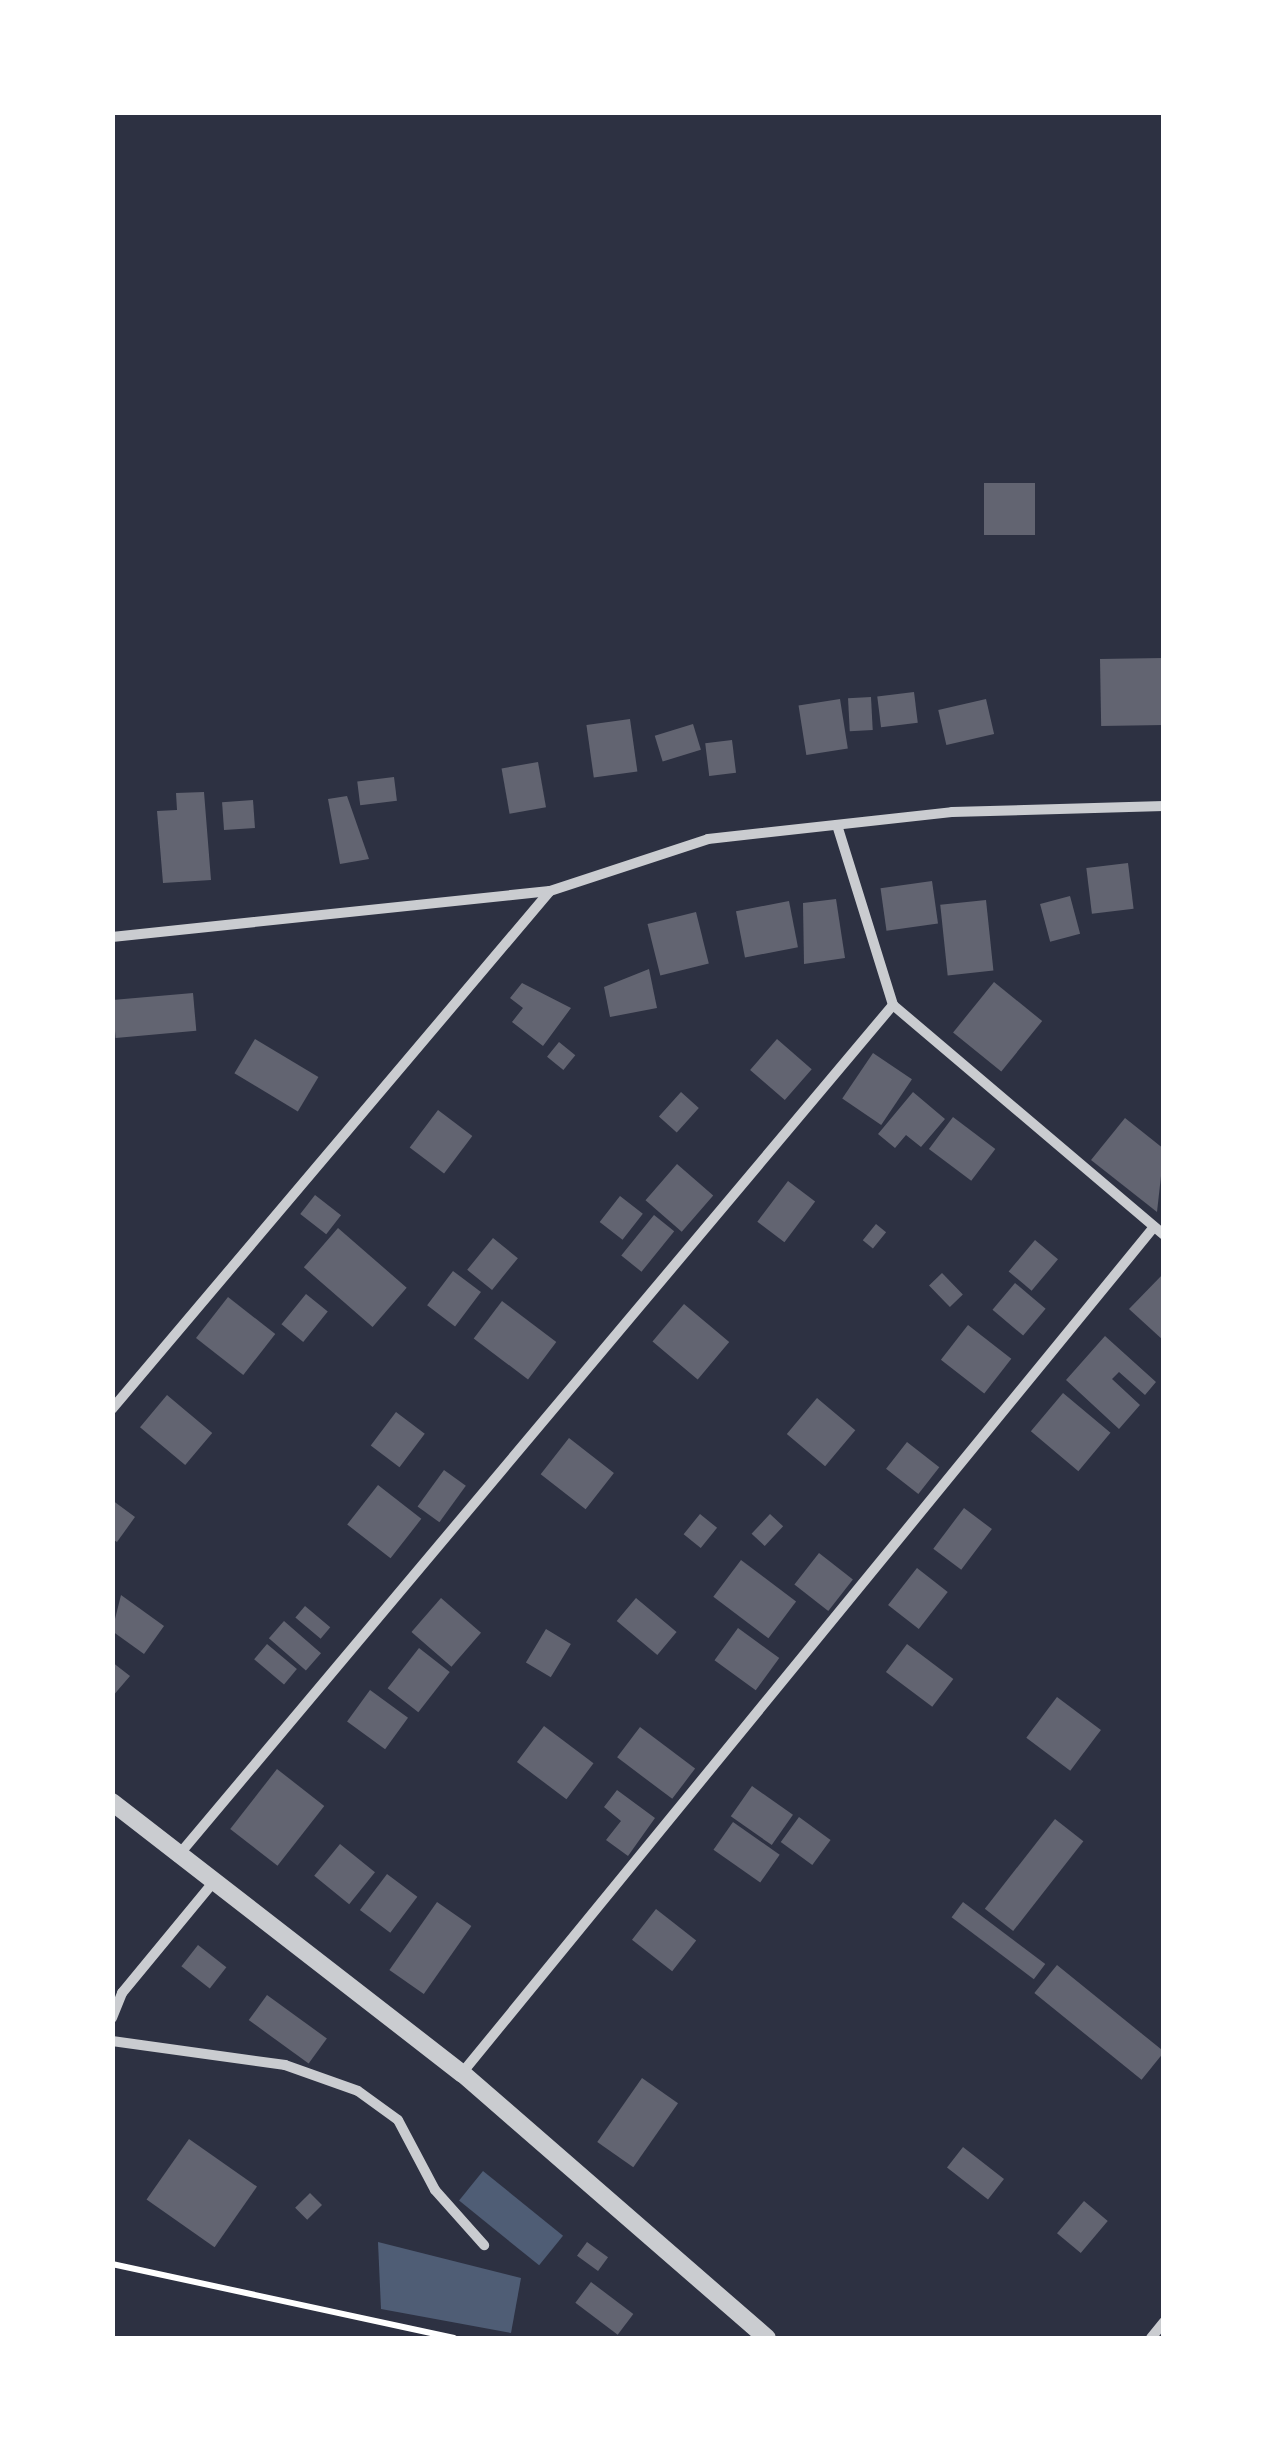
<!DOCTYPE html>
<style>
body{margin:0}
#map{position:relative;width:1276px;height:2451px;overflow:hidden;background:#2d3142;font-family:"DejaVu Sans",sans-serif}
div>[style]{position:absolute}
.water>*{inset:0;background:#4f5d75;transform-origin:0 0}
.building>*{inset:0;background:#626471;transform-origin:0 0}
.path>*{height:6px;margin:-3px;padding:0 3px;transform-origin:3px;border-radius:3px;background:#fff}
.minor>*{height:10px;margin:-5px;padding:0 5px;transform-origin:5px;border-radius:5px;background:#caccd0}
.tertiary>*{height:18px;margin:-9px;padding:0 9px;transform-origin:9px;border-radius:9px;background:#caccd0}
span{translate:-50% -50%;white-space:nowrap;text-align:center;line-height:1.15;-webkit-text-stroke:10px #fff;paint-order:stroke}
.frame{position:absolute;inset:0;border:115px solid #fff;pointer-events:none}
</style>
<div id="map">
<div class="water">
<div style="left:483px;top:2171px;width:103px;height:38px;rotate:39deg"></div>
<div style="clip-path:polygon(378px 2242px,521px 2278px,511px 2333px,381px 2309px)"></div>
</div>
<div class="building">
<div style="left:984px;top:483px;width:51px;height:52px"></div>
<div style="left:1163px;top:658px;width:67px;height:63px;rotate:89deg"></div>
<div style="left:914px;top:692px;width:31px;height:37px;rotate:83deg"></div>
<div style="left:871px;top:697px;width:33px;height:23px;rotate:87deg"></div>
<div style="left:840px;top:699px;width:50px;height:42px;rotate:81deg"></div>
<div style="left:986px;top:699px;width:36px;height:49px;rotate:77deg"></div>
<div style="left:630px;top:719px;width:53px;height:44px;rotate:82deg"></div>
<div style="left:693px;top:724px;width:27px;height:40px;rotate:73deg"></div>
<div style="left:732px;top:740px;width:33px;height:27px;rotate:83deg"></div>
<div style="left:538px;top:762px;width:46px;height:37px;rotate:80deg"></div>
<div style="left:394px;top:777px;width:24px;height:37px;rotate:83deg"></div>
<div style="clip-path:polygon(204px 792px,211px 880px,163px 883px,157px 811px,177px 810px,176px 793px)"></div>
<div style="clip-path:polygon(347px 796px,369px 859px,340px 864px,328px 799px)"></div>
<div style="left:253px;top:800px;width:28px;height:31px;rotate:86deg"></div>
<div style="left:1128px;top:863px;width:46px;height:42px;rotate:83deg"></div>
<div style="left:932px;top:881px;width:43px;height:52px;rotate:82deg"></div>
<div style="left:1070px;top:896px;width:39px;height:31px;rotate:75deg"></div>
<div style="clip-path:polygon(836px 899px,845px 958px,804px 964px,803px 903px)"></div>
<div style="left:986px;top:900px;width:71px;height:46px;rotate:84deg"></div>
<div style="left:789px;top:901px;width:47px;height:54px;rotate:79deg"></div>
<div style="left:696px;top:912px;width:53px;height:50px;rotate:76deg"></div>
<div style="clip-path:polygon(649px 969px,657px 1008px,610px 1017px,604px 987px)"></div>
<div style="left:994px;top:982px;width:62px;height:65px;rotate:39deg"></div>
<div style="clip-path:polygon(522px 983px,571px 1008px,543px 1046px,512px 1022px,523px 1008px,510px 998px)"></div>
<div style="left:193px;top:993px;width:38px;height:81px;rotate:85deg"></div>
<div style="left:255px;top:1039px;width:74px;height:40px;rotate:31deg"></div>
<div style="left:777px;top:1039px;width:46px;height:41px;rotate:41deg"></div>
<div style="left:559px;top:1042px;width:21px;height:19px;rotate:39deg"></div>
<div style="left:873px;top:1053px;width:47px;height:55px;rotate:34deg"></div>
<div style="left:681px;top:1092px;width:24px;height:33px;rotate:42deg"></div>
<div style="clip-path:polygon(913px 1092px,945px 1119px,921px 1147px,906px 1135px,895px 1148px,878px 1134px)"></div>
<div style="left:438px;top:1110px;width:43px;height:47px;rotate:37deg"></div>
<div style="left:953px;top:1117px;width:53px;height:40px;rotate:37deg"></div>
<div style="clip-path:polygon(1125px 1118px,1164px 1149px,1157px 1212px,1091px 1160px)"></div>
<div style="left:677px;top:1164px;width:48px;height:48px;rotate:41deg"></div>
<div style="left:788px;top:1181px;width:34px;height:51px;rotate:37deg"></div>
<div style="left:315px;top:1195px;width:33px;height:24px;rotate:38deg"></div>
<div style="left:620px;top:1196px;width:29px;height:33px;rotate:38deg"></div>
<div style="left:654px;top:1215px;width:26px;height:52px;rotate:39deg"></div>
<div style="left:876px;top:1224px;width:13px;height:21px;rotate:39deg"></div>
<div style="left:338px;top:1228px;width:91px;height:52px;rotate:41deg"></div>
<div style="left:493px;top:1238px;width:32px;height:41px;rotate:39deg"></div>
<div style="left:1035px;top:1240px;width:30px;height:41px;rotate:40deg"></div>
<div style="left:453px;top:1271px;width:35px;height:43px;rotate:37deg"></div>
<div style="left:942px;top:1273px;width:30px;height:18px;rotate:46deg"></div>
<div style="clip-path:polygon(1164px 1273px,1164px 1341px,1129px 1309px)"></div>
<div style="left:1015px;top:1283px;width:40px;height:35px;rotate:40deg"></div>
<div style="left:306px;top:1294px;width:28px;height:39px;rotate:39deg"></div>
<div style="left:228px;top:1297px;width:60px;height:52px;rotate:38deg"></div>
<div style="left:502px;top:1301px;width:68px;height:47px;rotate:37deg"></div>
<div style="left:684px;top:1304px;width:59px;height:49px;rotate:40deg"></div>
<div style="left:968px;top:1325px;width:55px;height:44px;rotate:38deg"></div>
<div style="clip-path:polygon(1105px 1336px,1156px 1382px,1145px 1395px,1119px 1372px,1112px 1379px,1140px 1405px,1119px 1429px,1066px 1380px)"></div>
<div style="left:1063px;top:1393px;width:62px;height:50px;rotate:40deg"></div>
<div style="left:167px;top:1395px;width:59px;height:42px;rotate:40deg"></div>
<div style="left:817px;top:1398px;width:50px;height:47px;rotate:40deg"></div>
<div style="left:396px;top:1412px;width:36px;height:42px;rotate:37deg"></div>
<div style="left:569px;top:1438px;width:57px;height:46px;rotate:38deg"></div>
<div style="left:907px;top:1442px;width:41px;height:34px;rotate:38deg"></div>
<div style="left:444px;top:1470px;width:27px;height:45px;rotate:36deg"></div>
<div style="left:378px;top:1485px;width:55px;height:50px;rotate:38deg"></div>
<div style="clip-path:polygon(112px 1500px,135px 1517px,117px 1542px,112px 1539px)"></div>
<div style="left:964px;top:1508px;width:35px;height:51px;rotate:37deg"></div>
<div style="left:700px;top:1514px;width:22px;height:26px;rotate:39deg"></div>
<div style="left:770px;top:1514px;width:18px;height:27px;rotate:43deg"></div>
<div style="left:819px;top:1553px;width:43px;height:40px;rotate:38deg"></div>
<div style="left:741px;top:1560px;width:69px;height:46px;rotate:37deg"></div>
<div style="left:917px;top:1568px;width:39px;height:47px;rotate:38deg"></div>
<div style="clip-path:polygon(121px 1595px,164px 1626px,144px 1654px,112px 1631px)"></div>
<div style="left:441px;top:1598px;width:53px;height:45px;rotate:41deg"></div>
<div style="left:636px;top:1598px;width:53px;height:30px;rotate:40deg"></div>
<div style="left:305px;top:1606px;width:33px;height:15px;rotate:40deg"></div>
<div style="left:284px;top:1621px;width:49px;height:23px;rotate:41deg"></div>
<div style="left:738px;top:1628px;width:51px;height:40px;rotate:36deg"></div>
<div style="left:546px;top:1629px;width:29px;height:39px;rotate:31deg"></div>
<div style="left:267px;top:1644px;width:39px;height:20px;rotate:40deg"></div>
<div style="left:907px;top:1644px;width:58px;height:35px;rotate:37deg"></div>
<div style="left:419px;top:1648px;width:39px;height:51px;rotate:38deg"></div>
<div style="clip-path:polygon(112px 1662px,130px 1676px,112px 1697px)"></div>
<div style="left:370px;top:1690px;width:47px;height:39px;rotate:36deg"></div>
<div style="left:1057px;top:1697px;width:55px;height:51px;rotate:37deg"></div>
<div style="left:544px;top:1726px;width:62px;height:45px;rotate:37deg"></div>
<div style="left:640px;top:1727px;width:69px;height:38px;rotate:37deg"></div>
<div style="left:277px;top:1769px;width:60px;height:76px;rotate:38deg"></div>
<div style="left:752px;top:1786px;width:50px;height:37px;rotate:35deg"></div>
<div style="clip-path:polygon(617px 1790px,655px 1818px,628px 1856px,606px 1840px,621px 1821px,604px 1807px)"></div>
<div style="left:799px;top:1817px;width:39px;height:31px;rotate:36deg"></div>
<div style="left:1055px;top:1819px;width:36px;height:114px;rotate:38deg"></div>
<div style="left:733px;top:1822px;width:57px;height:34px;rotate:35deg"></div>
<div style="left:340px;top:1844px;width:45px;height:41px;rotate:39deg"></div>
<div style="left:387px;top:1874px;width:38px;height:45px;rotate:37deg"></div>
<div style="left:437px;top:1902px;width:42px;height:83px;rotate:35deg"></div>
<div style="left:963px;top:1902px;width:103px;height:19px;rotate:37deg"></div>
<div style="left:656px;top:1909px;width:51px;height:39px;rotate:38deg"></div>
<div style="left:198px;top:1945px;width:36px;height:27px;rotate:38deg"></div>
<div style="left:1057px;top:1965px;width:138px;height:36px;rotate:39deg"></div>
<div style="left:267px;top:1995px;width:74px;height:31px;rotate:36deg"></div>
<div style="left:642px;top:2078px;width:44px;height:78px;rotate:35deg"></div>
<div style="left:189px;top:2139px;width:83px;height:74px;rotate:35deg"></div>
<div style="left:963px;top:2147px;width:52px;height:26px;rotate:38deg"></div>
<div style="left:310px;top:2193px;width:17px;height:21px;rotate:45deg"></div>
<div style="left:1084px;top:2201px;width:31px;height:42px;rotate:40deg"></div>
<div style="left:587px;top:2242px;width:26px;height:17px;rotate:36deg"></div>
<div style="left:591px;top:2282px;width:53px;height:26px;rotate:37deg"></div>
</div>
<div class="path">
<div style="left:112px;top:2264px;width:350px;rotate:12.2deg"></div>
</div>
<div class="minor">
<div style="left:837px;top:825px;width:189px;rotate:72.7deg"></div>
<div style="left:893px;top:1005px;width:355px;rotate:40.3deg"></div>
<div style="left:112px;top:937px;width:440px;rotate:-6deg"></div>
<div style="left:550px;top:891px;width:166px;rotate:-18.2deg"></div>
<div style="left:708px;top:839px;width:245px;rotate:-6.3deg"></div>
<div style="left:952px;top:812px;width:212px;rotate:-1.6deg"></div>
<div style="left:112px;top:1409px;width:678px;rotate:-49.78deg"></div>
<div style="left:177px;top:1857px;width:1113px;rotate:-49.96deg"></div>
<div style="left:112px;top:2018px;width:27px;rotate:-68deg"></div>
<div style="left:122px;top:1993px;width:140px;rotate:-50.5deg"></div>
<div style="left:112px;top:2041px;width:175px;rotate:7.9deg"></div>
<div style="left:285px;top:2065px;width:77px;rotate:19.6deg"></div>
<div style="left:358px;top:2091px;width:49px;rotate:35.9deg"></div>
<div style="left:398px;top:2120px;width:79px;rotate:62.1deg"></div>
<div style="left:435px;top:2190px;width:74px;rotate:48.3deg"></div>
<div style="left:462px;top:2073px;width:1093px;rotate:-50.72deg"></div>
<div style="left:1151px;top:2338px;width:21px;rotate:-51deg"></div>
</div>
<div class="tertiary">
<div style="left:112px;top:1802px;width:443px;rotate:37.8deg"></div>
<div style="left:462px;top:2073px;width:404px;rotate:41deg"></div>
</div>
<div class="frame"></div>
</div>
